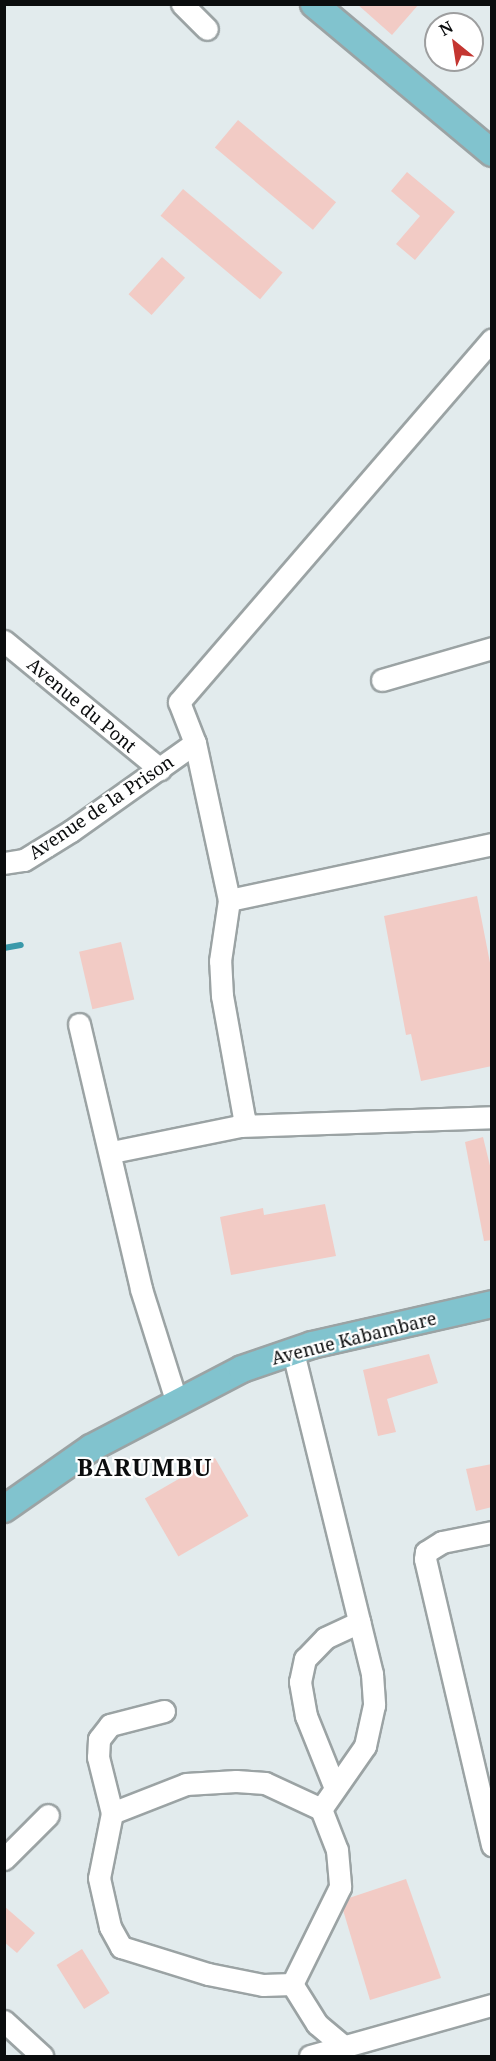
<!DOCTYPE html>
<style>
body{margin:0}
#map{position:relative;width:496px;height:2061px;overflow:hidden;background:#e2ebed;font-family:"Noto Serif",serif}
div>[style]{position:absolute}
.stream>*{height:6px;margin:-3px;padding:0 3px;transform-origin:3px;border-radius:3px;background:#3a99aa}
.building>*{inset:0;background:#f2cbc5;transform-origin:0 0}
.roads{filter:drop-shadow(2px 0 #9ba3a4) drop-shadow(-2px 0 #9ba3a4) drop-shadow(0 2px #9ba3a4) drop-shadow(0 -2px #9ba3a4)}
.minor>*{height:21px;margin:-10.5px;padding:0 10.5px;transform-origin:10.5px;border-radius:10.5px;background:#fff}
.major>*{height:26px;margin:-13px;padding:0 13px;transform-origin:13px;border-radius:13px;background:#81c3ce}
span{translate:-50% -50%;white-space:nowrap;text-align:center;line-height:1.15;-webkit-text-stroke:4.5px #fff;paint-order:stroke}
.street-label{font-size:18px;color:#0b0d0e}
.district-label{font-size:24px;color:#0b0d0e;font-weight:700;letter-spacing:1.5px}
.frame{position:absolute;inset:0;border:6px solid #0b0d0e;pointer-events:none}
.north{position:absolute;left:424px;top:12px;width:60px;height:60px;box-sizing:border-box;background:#fff;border:2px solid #9d9e9f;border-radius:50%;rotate:330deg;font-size:16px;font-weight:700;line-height:24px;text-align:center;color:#0b0d0e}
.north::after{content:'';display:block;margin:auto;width:21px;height:27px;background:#c43631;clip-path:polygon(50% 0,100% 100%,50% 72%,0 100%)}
</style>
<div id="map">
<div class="stream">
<div style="left:4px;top:948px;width:17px;rotate:-10deg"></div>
</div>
<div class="building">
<div style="clip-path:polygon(357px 4px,419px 4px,392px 35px)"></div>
<div style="left:238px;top:120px;width:128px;height:36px;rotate:40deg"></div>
<div style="clip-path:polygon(407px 172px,455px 212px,415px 260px,396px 244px,420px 216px,391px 191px)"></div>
<div style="left:183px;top:189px;width:130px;height:35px;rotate:40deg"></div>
<div style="left:162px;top:257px;width:31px;height:50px;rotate:42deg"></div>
<div style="clip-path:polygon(477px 896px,492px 973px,492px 1066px,421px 1081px,411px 1034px,406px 1035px,384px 916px)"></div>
<div style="left:121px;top:942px;width:59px;height:43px;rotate:77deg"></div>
<div style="clip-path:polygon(483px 1137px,492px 1174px,492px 1240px,484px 1241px,465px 1142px)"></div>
<div style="clip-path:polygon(325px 1204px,336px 1256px,231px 1275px,220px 1217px,263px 1208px,264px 1215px)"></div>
<div style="clip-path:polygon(429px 1354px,438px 1383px,387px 1399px,396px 1432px,378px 1436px,363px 1370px)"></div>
<div style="left:215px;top:1458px;width:67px;height:81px;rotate:60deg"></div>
<div style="clip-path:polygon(492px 1464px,492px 1507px,476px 1511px,466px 1469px)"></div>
<div style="clip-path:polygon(406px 1879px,441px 1978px,370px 2000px,343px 1910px,349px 1898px)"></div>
<div style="clip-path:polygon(4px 1906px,35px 1933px,17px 1953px,4px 1942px)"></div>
<div style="left:82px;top:1949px;width:52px;height:30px;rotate:58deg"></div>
</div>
<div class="roads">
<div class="minor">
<div style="left:182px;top:4px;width:35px;rotate:45deg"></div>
<div style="left:4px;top:641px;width:202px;rotate:39.4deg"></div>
<div style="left:382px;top:680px;width:115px;rotate:-16.2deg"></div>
<div style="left:4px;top:863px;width:20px;rotate:-9deg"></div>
<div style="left:24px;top:860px;width:55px;rotate:-31.7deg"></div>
<div style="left:71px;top:831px;width:152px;rotate:-35.4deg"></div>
<div style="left:229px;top:900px;width:269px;rotate:-12deg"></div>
<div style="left:79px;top:1024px;width:272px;rotate:76.8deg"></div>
<div style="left:141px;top:1289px;width:116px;rotate:72.5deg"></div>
<div style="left:240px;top:1126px;width:9px;rotate:-63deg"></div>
<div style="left:244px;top:1118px;width:124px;rotate:-100.2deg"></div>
<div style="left:222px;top:996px;width:35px;rotate:-93deg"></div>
<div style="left:220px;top:961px;width:62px;rotate:-81.6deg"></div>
<div style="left:229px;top:900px;width:161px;rotate:-102.2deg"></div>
<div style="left:195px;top:743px;width:44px;rotate:-111.3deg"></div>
<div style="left:179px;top:702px;width:479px;rotate:-49.2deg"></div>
<div style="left:112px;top:1152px;width:131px;rotate:-11.5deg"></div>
<div style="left:240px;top:1126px;width:252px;rotate:-2deg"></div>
<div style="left:293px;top:1352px;width:332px;rotate:76.2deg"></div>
<div style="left:372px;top:1674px;width:31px;rotate:86deg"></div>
<div style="left:374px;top:1705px;width:42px;rotate:102.4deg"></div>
<div style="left:365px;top:1746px;width:77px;rotate:124.9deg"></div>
<div style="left:492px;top:1532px;width:51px;rotate:168.7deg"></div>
<div style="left:442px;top:1542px;width:19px;rotate:148deg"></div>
<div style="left:426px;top:1552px;width:7px;rotate:98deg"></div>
<div style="left:425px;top:1559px;width:294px;rotate:76.8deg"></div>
<div style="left:164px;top:1711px;width:56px;rotate:165.5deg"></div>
<div style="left:110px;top:1725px;width:18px;rotate:128deg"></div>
<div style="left:99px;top:1739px;width:18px;rotate:93deg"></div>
<div style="left:98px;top:1757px;width:58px;rotate:76deg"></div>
<div style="left:112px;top:1813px;width:79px;rotate:-21.4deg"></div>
<div style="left:186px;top:1784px;width:50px;rotate:-3.4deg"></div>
<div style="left:236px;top:1781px;width:29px;rotate:4deg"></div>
<div style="left:265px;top:1783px;width:62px;rotate:24.9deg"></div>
<div style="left:321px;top:1809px;width:44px;rotate:68.7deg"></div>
<div style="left:337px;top:1850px;width:37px;rotate:85deg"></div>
<div style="left:340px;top:1887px;width:108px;rotate:116.3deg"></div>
<div style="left:335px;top:1788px;width:78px;rotate:-111.9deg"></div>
<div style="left:306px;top:1716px;width:35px;rotate:-100deg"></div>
<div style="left:300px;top:1682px;width:24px;rotate:-78deg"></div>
<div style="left:305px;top:1659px;width:29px;rotate:-46deg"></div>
<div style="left:325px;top:1638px;width:38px;rotate:-25deg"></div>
<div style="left:112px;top:1813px;width:66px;rotate:101.3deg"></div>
<div style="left:99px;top:1878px;width:50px;rotate:77.3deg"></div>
<div style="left:110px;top:1927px;width:23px;rotate:61deg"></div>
<div style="left:121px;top:1947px;width:91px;rotate:17.2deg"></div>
<div style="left:208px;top:1974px;width:56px;rotate:11.3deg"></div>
<div style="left:263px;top:1985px;width:29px;rotate:-2deg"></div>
<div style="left:4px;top:1859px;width:62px;rotate:-45deg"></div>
<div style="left:292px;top:1984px;width:47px;rotate:58deg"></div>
<div style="left:317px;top:2024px;width:35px;rotate:40deg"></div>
<div style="left:4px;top:2021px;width:52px;rotate:42.6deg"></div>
<div style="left:310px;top:2056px;width:189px;rotate:-15.7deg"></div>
</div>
<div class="major">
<div style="left:314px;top:4px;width:232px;rotate:39.9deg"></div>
<div style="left:4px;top:1509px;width:106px;rotate:-35deg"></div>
<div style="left:91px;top:1448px;width:170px;rotate:-27.6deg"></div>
<div style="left:242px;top:1369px;width:74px;rotate:-18.9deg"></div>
<div style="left:312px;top:1345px;width:185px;rotate:-12.8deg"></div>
</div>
</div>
<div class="street-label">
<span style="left:82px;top:705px;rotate:40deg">Avenue du Pont</span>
<span style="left:101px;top:807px;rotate:-34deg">Avenue de la Prison</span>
<span style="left:354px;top:1338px;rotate:-14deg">Avenue Kabambare</span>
</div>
<div class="district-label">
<span style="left:145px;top:1467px">BARUMBU</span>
</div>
<div class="frame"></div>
<div class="north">N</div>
</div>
